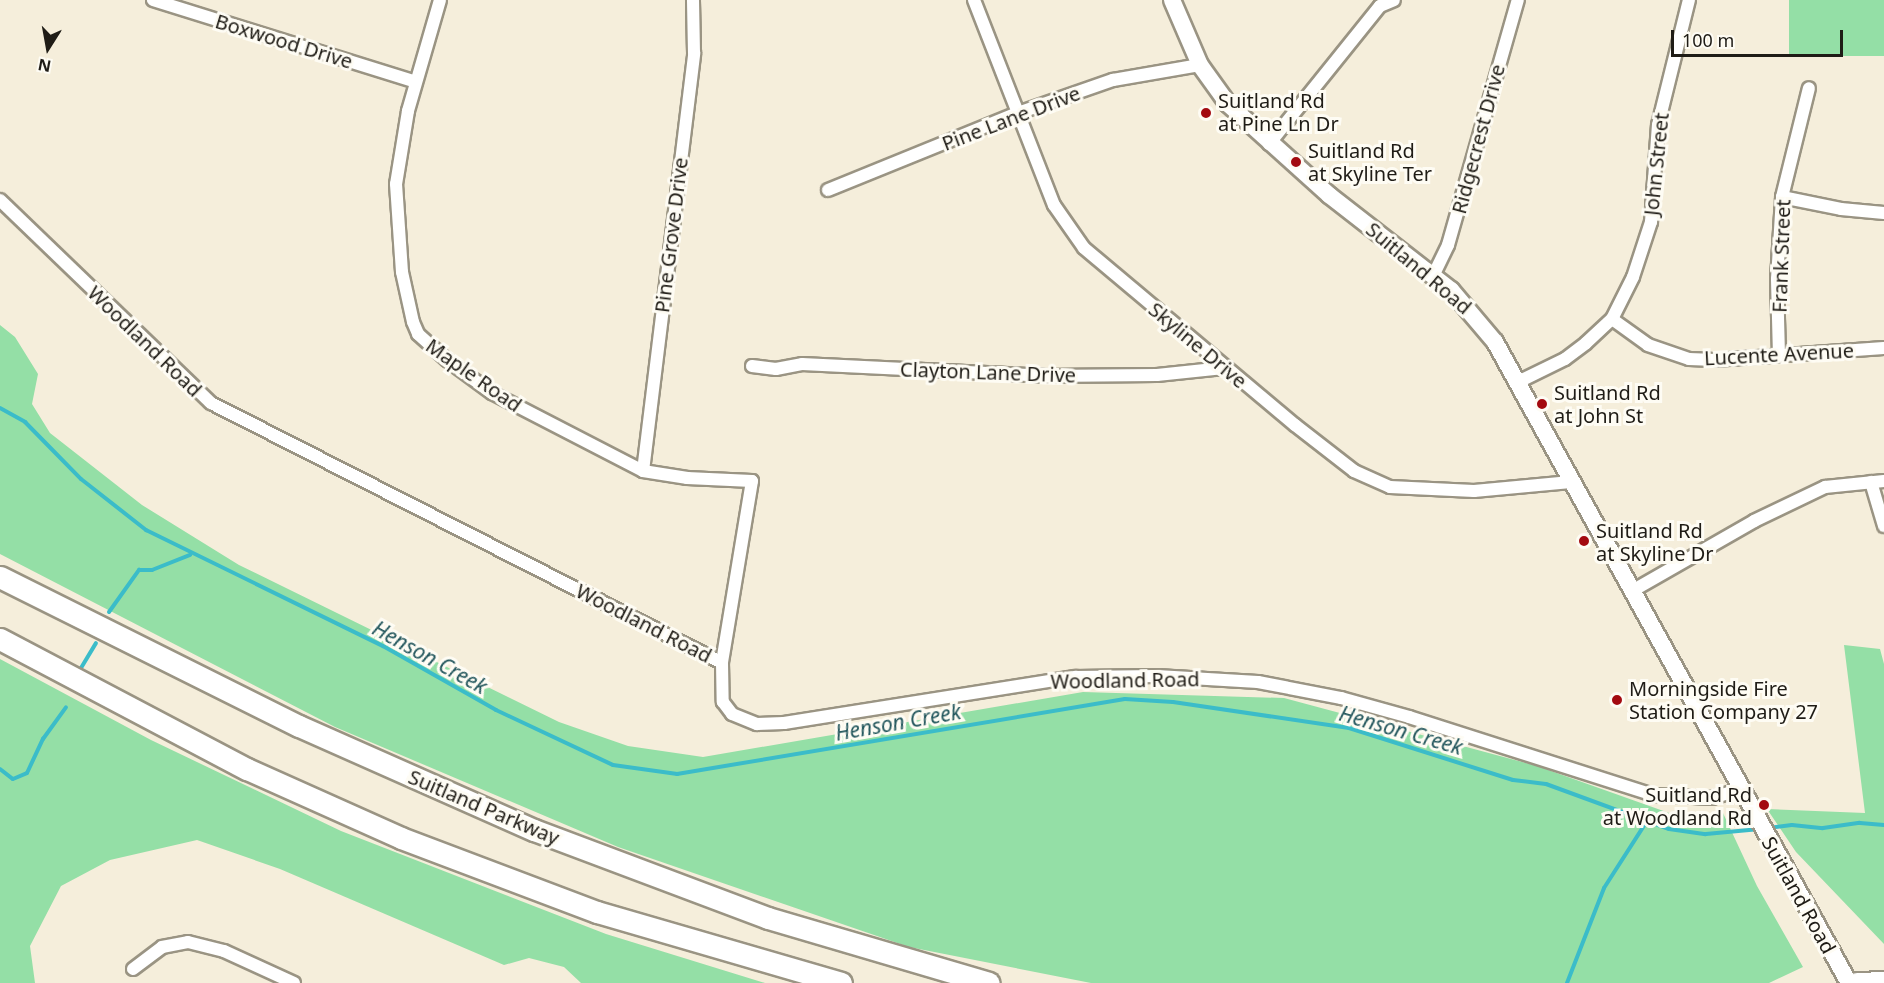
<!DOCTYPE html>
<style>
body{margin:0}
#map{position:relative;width:1884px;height:983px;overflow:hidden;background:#f5eedb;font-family:"Noto Sans",sans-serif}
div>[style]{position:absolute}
.green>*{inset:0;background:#94dfa6;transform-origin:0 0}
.stream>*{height:4px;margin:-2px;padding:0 2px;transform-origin:2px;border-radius:2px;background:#3bbcc9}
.roads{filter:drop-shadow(2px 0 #9a9483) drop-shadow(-2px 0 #9a9483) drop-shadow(0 2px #9a9483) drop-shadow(0 -2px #9a9483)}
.street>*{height:12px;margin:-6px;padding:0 6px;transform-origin:6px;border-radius:6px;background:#fff}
.secondary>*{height:16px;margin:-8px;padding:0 8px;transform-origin:8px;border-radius:8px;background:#fff}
.highway>*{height:21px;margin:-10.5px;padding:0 10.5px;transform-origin:10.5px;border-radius:10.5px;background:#fff}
.dots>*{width:16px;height:16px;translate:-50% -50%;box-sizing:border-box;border:3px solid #fefcf4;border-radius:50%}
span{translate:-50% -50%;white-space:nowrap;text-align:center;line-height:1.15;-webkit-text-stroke:6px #fefcf4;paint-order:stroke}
.street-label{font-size:20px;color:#1f1c16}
.poi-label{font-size:20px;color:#1f1c16}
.left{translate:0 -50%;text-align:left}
.right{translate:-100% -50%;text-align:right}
.water-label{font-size:21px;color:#22565c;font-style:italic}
.north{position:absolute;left:18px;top:18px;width:60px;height:60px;-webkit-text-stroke:4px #fefcf4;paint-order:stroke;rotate:191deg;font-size:16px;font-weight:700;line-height:24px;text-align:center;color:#1f1c16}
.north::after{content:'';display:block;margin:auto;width:21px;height:27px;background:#1f1c16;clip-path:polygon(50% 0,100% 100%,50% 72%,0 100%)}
.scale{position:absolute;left:1671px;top:30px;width:172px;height:27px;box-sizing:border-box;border:3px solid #1f1c16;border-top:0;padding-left:8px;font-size:18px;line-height:21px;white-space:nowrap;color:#1f1c16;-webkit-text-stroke:4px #fefcf4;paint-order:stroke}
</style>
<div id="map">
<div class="green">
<div style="left:1789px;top:0;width:95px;height:56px"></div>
<div style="clip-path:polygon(0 325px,15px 337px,38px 374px,32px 404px,50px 433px,142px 505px,239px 565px,559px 722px,628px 746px,703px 757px,1083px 692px,1284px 698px,1537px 766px,1686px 819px,1723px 813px,1757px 886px,1803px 967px,1769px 983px,1091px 983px,909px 947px,618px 847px,335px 727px,0 554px)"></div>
<div style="clip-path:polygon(1844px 645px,1880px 649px,1884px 664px,1884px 944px,1796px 852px,1767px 809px,1865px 813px)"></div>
<div style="clip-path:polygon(0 659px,151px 740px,341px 831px,606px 934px,765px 983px,581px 983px,564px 967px,529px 958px,504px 965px,280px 869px,197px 840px,110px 860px,61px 886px,30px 946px,35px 983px,0 983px)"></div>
</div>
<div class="stream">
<div style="left:0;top:408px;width:29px;rotate:29deg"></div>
<div style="left:25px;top:422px;width:80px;rotate:45.5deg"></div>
<div style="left:81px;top:479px;width:83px;rotate:38.1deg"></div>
<div style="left:146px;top:530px;width:264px;rotate:26.1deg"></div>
<div style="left:383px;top:646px;width:130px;rotate:29.5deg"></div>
<div style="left:496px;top:710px;width:129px;rotate:25.2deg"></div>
<div style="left:613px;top:765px;width:65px;rotate:8deg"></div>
<div style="left:677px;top:774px;width:454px;rotate:-9.5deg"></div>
<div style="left:1125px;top:699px;width:48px;rotate:3.6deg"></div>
<div style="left:1173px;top:702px;width:178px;rotate:8.4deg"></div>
<div style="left:1349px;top:728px;width:172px;rotate:17.6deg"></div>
<div style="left:1513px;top:780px;width:33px;rotate:7deg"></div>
<div style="left:1546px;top:784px;width:131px;rotate:20.1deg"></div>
<div style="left:1669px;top:829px;width:37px;rotate:8deg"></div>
<div style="left:1706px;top:834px;width:54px;rotate:-5.3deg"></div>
<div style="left:109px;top:612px;width:52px;rotate:-54.5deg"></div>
<div style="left:139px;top:570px;width:13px"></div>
<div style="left:152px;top:570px;width:41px;rotate:-21.5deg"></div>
<div style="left:81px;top:668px;width:29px;rotate:-59deg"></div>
<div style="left:0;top:769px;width:16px;rotate:38deg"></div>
<div style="left:13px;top:779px;width:15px;rotate:-23deg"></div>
<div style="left:27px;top:773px;width:38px;rotate:-65deg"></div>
<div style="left:43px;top:739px;width:39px;rotate:-54deg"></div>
<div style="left:1768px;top:828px;width:24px;rotate:-7deg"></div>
<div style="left:1792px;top:825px;width:31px;rotate:6deg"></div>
<div style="left:1823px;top:828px;width:37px;rotate:-8deg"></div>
<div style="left:1860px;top:823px;width:24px;rotate:5deg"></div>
<div style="left:1567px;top:983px;width:102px;rotate:-68.7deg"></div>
<div style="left:1604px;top:888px;width:80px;rotate:-57.3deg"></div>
</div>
<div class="roads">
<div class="street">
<div style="left:153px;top:0;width:275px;rotate:17.3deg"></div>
<div style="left:440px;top:0;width:116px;rotate:106.1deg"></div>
<div style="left:408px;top:111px;width:74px;rotate:99.3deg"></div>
<div style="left:396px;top:184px;width:88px;rotate:86.1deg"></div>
<div style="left:402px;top:272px;width:51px;rotate:77.6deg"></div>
<div style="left:413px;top:322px;width:13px;rotate:67deg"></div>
<div style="left:418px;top:334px;width:39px;rotate:42deg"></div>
<div style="left:447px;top:360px;width:56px;rotate:36.3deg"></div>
<div style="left:492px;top:393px;width:170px;rotate:27.3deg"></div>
<div style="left:643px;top:471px;width:45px;rotate:9deg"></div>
<div style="left:687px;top:478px;width:65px;rotate:2.6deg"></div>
<div style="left:752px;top:481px;width:184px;rotate:99.4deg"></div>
<div style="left:722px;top:663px;width:39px;rotate:89deg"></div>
<div style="left:723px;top:702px;width:15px;rotate:53deg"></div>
<div style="left:732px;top:714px;width:27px;rotate:22deg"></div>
<div style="left:757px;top:724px;width:27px;rotate:-2deg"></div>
<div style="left:784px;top:723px;width:296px;rotate:-9deg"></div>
<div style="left:1076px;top:677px;width:81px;rotate:-0.7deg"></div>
<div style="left:1157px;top:676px;width:101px;rotate:3.4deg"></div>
<div style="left:1258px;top:682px;width:85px;rotate:10.9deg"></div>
<div style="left:1341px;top:698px;width:71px;rotate:15.6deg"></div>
<div style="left:1409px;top:717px;width:257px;rotate:17.7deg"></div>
<div style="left:1654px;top:795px;width:58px;rotate:3deg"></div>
<div style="left:1712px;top:798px;width:30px;rotate:-17deg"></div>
<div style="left:974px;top:0;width:220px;rotate:68.7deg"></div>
<div style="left:1054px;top:205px;width:52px;rotate:55.1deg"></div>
<div style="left:1084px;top:248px;width:275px;rotate:40deg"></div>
<div style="left:1295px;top:425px;width:75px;rotate:37.9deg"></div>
<div style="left:1354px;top:471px;width:39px;rotate:24deg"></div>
<div style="left:1390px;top:487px;width:84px;rotate:2.7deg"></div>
<div style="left:1474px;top:491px;width:97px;rotate:-5.3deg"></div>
<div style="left:1269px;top:144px;width:177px;rotate:-51.2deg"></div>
<div style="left:1380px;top:6px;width:15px;rotate:-23deg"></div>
<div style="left:828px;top:190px;width:205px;rotate:-22.1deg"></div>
<div style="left:1018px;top:113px;width:101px;rotate:-19.2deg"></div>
<div style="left:1113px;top:80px;width:88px;rotate:-9.8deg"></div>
<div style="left:1782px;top:197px;width:60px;rotate:11.5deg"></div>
<div style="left:1841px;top:209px;width:43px;rotate:5.3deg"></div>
<div style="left:0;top:200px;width:293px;rotate:43.9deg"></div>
<div style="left:211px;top:403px;width:573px;rotate:26.97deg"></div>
<div style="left:1433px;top:276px;width:34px;rotate:-64deg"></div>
<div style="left:1448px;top:245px;width:255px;rotate:-74.1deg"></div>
<div style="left:1612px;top:319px;width:44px;rotate:35.8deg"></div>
<div style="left:1648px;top:345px;width:43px;rotate:18.9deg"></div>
<div style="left:1689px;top:359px;width:26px;rotate:2deg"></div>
<div style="left:1715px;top:360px;width:169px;rotate:-4.1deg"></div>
<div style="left:1779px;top:356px;width:77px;rotate:-91.5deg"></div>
<div style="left:1777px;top:279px;width:82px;rotate:-86.5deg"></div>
<div style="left:1782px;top:197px;width:112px;rotate:-76.1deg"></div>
<div style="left:752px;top:366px;width:24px;rotate:7deg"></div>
<div style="left:776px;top:369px;width:26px;rotate:-11deg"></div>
<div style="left:802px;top:364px;width:242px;rotate:2.8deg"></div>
<div style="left:1044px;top:376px;width:113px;rotate:-0.5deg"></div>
<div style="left:1157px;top:375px;width:67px;rotate:-6deg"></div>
<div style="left:1518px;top:382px;width:52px;rotate:-26.1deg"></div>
<div style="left:1565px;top:359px;width:26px;rotate:-37deg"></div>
<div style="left:1586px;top:343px;width:35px;rotate:-43deg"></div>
<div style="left:1612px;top:319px;width:47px;rotate:-63.4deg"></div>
<div style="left:1633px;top:277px;width:58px;rotate:-71.9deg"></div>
<div style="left:1651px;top:222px;width:97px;rotate:-85.9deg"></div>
<div style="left:1658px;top:125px;width:129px;rotate:-76.1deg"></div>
<div style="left:643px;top:471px;width:421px;rotate:-83deg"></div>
<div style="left:694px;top:53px;width:53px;rotate:-91.1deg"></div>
<div style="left:1871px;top:482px;width:46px;rotate:73.5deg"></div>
<div style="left:1632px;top:591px;width:141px;rotate:-29.8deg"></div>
<div style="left:1754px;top:521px;width:79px;rotate:-25.6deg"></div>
<div style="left:1825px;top:487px;width:59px;rotate:-5.8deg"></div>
<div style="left:133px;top:969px;width:36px;rotate:-37deg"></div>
<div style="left:162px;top:947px;width:26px;rotate:-11deg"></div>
<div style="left:188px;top:942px;width:37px;rotate:14deg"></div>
<div style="left:224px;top:951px;width:77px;rotate:24.6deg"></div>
</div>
<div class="secondary">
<div style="left:1172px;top:0;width:71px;rotate:66.7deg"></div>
<div style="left:1200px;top:65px;width:48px;rotate:54.3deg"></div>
<div style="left:1228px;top:104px;width:136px;rotate:42deg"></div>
<div style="left:1329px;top:195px;width:155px;rotate:37.9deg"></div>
<div style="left:1451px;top:290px;width:68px;rotate:49.8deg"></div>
<div style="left:1495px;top:342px;width:732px;rotate:61.09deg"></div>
</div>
<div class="highway">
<div style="left:0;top:577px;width:334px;rotate:26.5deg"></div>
<div style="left:299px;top:726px;width:257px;rotate:23.9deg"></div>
<div style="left:534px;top:830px;width:250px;rotate:20.6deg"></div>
<div style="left:768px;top:918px;width:230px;rotate:16.4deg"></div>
<div style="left:0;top:639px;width:279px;rotate:27.8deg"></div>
<div style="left:247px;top:769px;width:169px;rotate:24.1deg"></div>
<div style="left:401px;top:838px;width:210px;rotate:20.7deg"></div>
<div style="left:597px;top:912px;width:254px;rotate:16.2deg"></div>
<div style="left:1857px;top:983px;width:27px;rotate:-2deg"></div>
</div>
</div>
<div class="dots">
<div style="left:1206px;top:113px;background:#a30a10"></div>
<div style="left:1296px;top:162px;background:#a30a10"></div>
<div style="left:1542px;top:404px;background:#a30a10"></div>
<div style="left:1584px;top:541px;background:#a30a10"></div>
<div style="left:1617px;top:700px;background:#a30a10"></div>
<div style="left:1764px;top:805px;background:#a30a10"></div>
</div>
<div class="street-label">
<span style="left:284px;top:41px;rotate:17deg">Boxwood Drive</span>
<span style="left:1011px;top:118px;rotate:-21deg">Pine Lane Drive</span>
<span style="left:1478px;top:139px;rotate:-75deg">Ridgecrest Drive</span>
<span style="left:1656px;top:164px;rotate:-84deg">John Street</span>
<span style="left:671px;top:235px;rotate:-83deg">Pine Grove Drive</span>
<span style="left:1781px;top:256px;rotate:-88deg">Frank Street</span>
<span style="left:1419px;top:268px;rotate:40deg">Suitland Road</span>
<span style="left:145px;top:341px;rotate:44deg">Woodland Road</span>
<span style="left:1198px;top:345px;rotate:40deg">Skyline Drive</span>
<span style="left:1779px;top:354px;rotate:-3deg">Lucente Avenue</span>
<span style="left:988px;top:372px;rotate:2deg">Clayton Lane Drive</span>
<span style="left:474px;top:375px;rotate:35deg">Maple Road</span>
<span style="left:644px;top:623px;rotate:27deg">Woodland Road</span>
<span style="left:1125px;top:680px;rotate:-1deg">Woodland Road</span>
<span style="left:484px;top:807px;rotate:23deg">Suitland Parkway</span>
<span style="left:1799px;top:895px;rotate:61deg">Suitland Road</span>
</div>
<div class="poi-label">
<span class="left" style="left:1218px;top:112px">Suitland Rd<br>at Pine Ln Dr</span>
<span class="left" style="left:1308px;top:162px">Suitland Rd<br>at Skyline Ter</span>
<span class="left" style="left:1554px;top:404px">Suitland Rd<br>at John St</span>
<span class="left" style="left:1596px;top:542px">Suitland Rd<br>at Skyline Dr</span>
<span class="left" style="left:1629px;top:700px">Morningside Fire<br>Station Company 27</span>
<span class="right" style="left:1752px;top:806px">Suitland Rd<br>at Woodland Rd</span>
</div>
<div class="water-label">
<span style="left:430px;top:657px;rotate:29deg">Henson Creek</span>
<span style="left:898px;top:722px;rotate:-10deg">Henson Creek</span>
<span style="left:1401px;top:730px;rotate:16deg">Henson Creek</span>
</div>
<div class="north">N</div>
<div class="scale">100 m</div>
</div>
